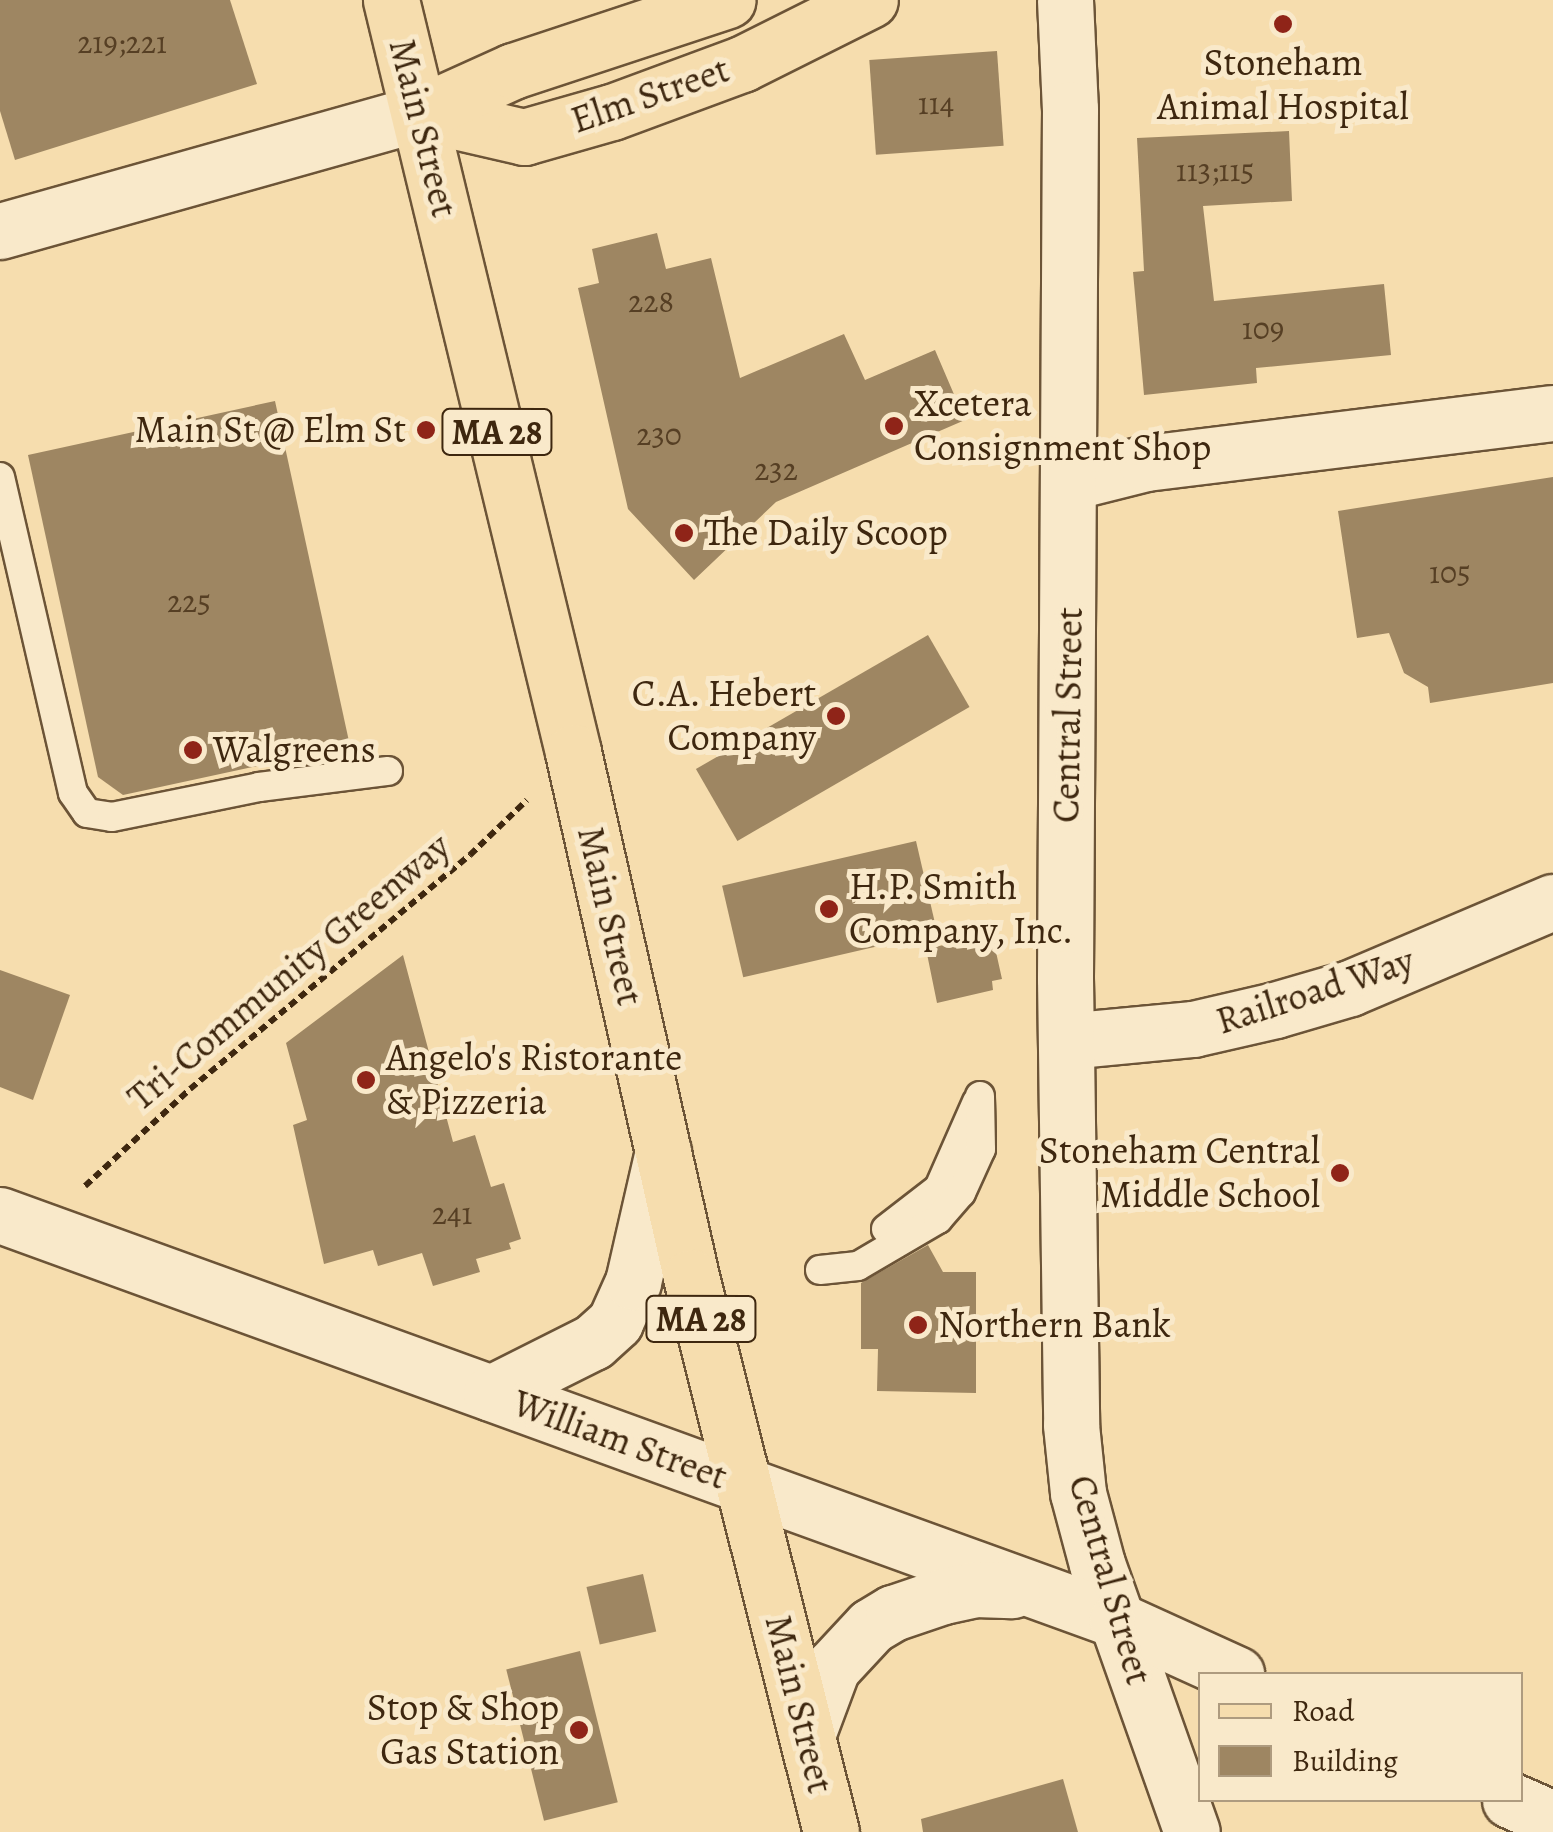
<!DOCTYPE html>
<style>
body{margin:0}
#map{position:relative;width:1553px;height:1832px;overflow:hidden;background:#f6ddae;font-family:Alegreya,serif}
div>[style]{position:absolute}
.building>*{inset:0;background:#9e8662;transform-origin:0 0}
.path>*{height:6px;margin-top:-3px;transform-origin:0;background:repeating-linear-gradient(90deg,#3e270f 0 8px,transparent 0 13px)}
.roads{filter:drop-shadow(2px 0 #6c5437) drop-shadow(-2px 0 #6c5437) drop-shadow(0 2px #6c5437) drop-shadow(0 -2px #6c5437)}
.lane>*{height:28px;margin:-14px;padding:0 14px;transform-origin:14px;border-radius:14px;background:#f9e9ca}
.street>*{height:55px;margin:-27.5px;padding:0 27.5px;transform-origin:27.5px;border-radius:27.5px;background:#f9e9ca}
.secondary>*{height:55px;margin:-27.5px;padding:0 27.5px;transform-origin:27.5px;border-radius:27.5px;background:#f9e9ca}
.primary>*{height:55px;margin:-27.5px;padding:0 27.5px;transform-origin:27.5px;border-radius:27.5px;background:#f6ddae}
.dots>*{width:28px;height:28px;translate:-50% -50%;box-sizing:border-box;border:5px solid #f9e9ca;border-radius:50%}
span{translate:-50% -50%;white-space:nowrap;text-align:center;line-height:1.15;-webkit-text-stroke:10px #f9e9ca;paint-order:stroke}
.number-label{font-size:32px;color:#563f24}
.number-label span{-webkit-text-stroke-width:0}
.shield-label span{padding:2px 8px;background:#f9e9ca;border:2px solid;border-radius:8px;-webkit-text-stroke-width:0}
.shield-label{font-size:35px;color:#3e270f;font-weight:700}
.poi-label{font-size:38px;color:#3e270f}
.left{translate:0 -50%;text-align:left}
.right{translate:-100% -50%;text-align:right}
.street-label{font-size:38px;color:#3e270f}
.legend{position:absolute;left:1198px;top:1672px;width:325px;height:130px;box-sizing:border-box;background:#f9e9ca;border:2px solid #ae9b7f;margin:0;padding:12px 18px;list-style:none;font-size:30px;color:#3e270f}
.legend li{display:flex;align-items:center;gap:20px;height:50px}
.legend b{width:50px;border:2px solid #ae9b7f}
</style>
<div id="map">
<div class="building">
<div style="clip-path:polygon(0 0,230px 0,257px 84px,15px 160px,0 111px)"></div>
<div style="left:997px;top:51px;width:95px;height:128px;rotate:86deg"></div>
<div style="clip-path:polygon(1289px 131px,1292px 201px,1203px 206px,1214px 301px,1384px 284px,1391px 355px,1256px 368px,1257px 383px,1144px 395px,1133px 272px,1144px 271px,1137px 138px)"></div>
<div style="clip-path:polygon(657px 233px,666px 269px,711px 258px,740px 378px,844px 334px,865px 380px,935px 350px,965px 420px,776px 502px,694px 580px,628px 509px,578px 288px,599px 283px,592px 249px)"></div>
<div style="clip-path:polygon(275px 401px,350px 746px,123px 795px,98px 777px,28px 455px)"></div>
<div style="clip-path:polygon(1553px 477px,1553px 683px,1430px 703px,1428px 687px,1404px 673px,1389px 633px,1357px 638px,1338px 511px)"></div>
<div style="left:928px;top:635px;width:83px;height:268px;rotate:60deg"></div>
<div style="left:916px;top:841px;width:94px;height:199px;rotate:77deg"></div>
<div style="clip-path:polygon(992px 934px,1002px 979px,992px 981px,993px 990px,937px 1003px,926px 949px)"></div>
<div style="clip-path:polygon(403px 955px,453px 1142px,475px 1135px,491px 1187px,504px 1183px,521px 1239px,509px 1243px,511px 1249px,476px 1259px,480px 1272px,433px 1286px,422px 1253px,378px 1266px,373px 1250px,324px 1264px,293px 1125px,307px 1120px,286px 1043px)"></div>
<div style="clip-path:polygon(0 970px,70px 995px,33px 1100px,0 1087px)"></div>
<div style="clip-path:polygon(928px 1245px,943px 1272px,976px 1272px,976px 1393px,877px 1391px,878px 1349px,861px 1349px,861px 1283px)"></div>
<div style="left:643px;top:1574px;width:59px;height:58px;rotate:77deg"></div>
<div style="left:580px;top:1651px;width:156px;height:76px;rotate:76deg"></div>
<div style="clip-path:polygon(1063px 1779px,1078px 1832px,923px 1832px,921px 1819px)"></div>
</div>
<div class="path">
<div style="left:85px;top:1186px;width:143px;rotate:-42.7deg"></div>
<div style="left:190px;top:1089px;width:365px;rotate:-39.9deg"></div>
<div style="left:470px;top:855px;width:79px;rotate:-44deg"></div>
</div>
<div class="roads">
<div class="lane">
<div style="left:0;top:477px;width:324px;rotate:77deg"></div>
<div style="left:73px;top:793px;width:24px;rotate:55deg"></div>
<div style="left:87px;top:813px;width:25px;rotate:9deg"></div>
<div style="left:112px;top:817px;width:150px;rotate:-11.5deg"></div>
<div style="left:259px;top:787px;width:130px;rotate:-7.1deg"></div>
<div style="left:886px;top:1229px;width:67px;rotate:-37.7deg"></div>
<div style="left:939px;top:1188px;width:94px;rotate:-66.2deg"></div>
<div style="left:820px;top:1270px;width:38px;rotate:-6deg"></div>
<div style="left:858px;top:1266px;width:93px;rotate:-30.4deg"></div>
<div style="left:938px;top:1219px;width:35px;rotate:-49deg"></div>
<div style="left:961px;top:1193px;width:48px;rotate:-65.6deg"></div>
<div style="left:981px;top:1149px;width:53px;rotate:-91.1deg"></div>
</div>
<div class="street">
<div style="left:1070px;top:482px;width:78px;rotate:-14deg"></div>
<div style="left:1146px;top:463px;width:410px;rotate:-7deg"></div>
<div style="left:1066px;top:1041px;width:128px;rotate:-5.4deg"></div>
<div style="left:1193px;top:1029px;width:84px;rotate:-13deg"></div>
<div style="left:1275px;top:1010px;width:78px;rotate:-16.3deg"></div>
<div style="left:1350px;top:988px;width:220px;rotate:-23deg"></div>
</div>
<div class="secondary">
<div style="left:1065px;top:0;width:109px;rotate:87.4deg"></div>
<div style="left:1070px;top:109px;width:869px;rotate:90.33deg"></div>
<div style="left:1065px;top:978px;width:447px;rotate:89.2deg"></div>
<div style="left:1071px;top:1425px;width:68px;rotate:84.1deg"></div>
<div style="left:1078px;top:1493px;width:73px;rotate:75deg"></div>
<div style="left:1097px;top:1564px;width:284px;rotate:70.5deg"></div>
<div style="left:0;top:231px;width:436px;rotate:-15.7deg"></div>
<div style="left:0;top:1215px;width:1188px;rotate:19.93deg"></div>
<div style="left:1117px;top:1620px;width:131px;rotate:24.4deg"></div>
<div style="left:491px;top:1393px;width:114px;rotate:-26.6deg"></div>
<div style="left:593px;top:1342px;width:30px;rotate:-42deg"></div>
<div style="left:615px;top:1322px;width:44px;rotate:-65.8deg"></div>
<div style="left:633px;top:1282px;width:134px;rotate:-77.1deg"></div>
<div style="left:807px;top:1735px;width:72px;rotate:-69.5deg"></div>
<div style="left:832px;top:1668px;width:57px;rotate:-47.1deg"></div>
<div style="left:871px;top:1626px;width:26px;rotate:-31deg"></div>
<div style="left:893px;top:1613px;width:53px;rotate:-18.8deg"></div>
<div style="left:943px;top:1596px;width:33px;rotate:-12deg"></div>
<div style="left:975px;top:1589px;width:37px;rotate:2deg"></div>
<div style="left:1510px;top:1800px;width:47px;rotate:23.8deg"></div>
</div>
<div class="primary">
<div style="left:391px;top:0;width:774px;rotate:76.39deg"></div>
<div style="left:573px;top:752px;width:538px;rotate:77.33deg"></div>
<div style="left:691px;top:1277px;width:572px;rotate:75.84deg"></div>
<div style="left:420px;top:113px;width:107px;rotate:13deg"></div>
<div style="left:524px;top:137px;width:91px;rotate:-15.9deg"></div>
<div style="left:612px;top:112px;width:139px;rotate:-20.3deg"></div>
<div style="left:742px;top:64px;width:143px;rotate:-26.6deg"></div>
<div style="left:420px;top:113px;width:102px;rotate:-24.3deg"></div>
<div style="left:513px;top:71px;width:226px;rotate:-18.3deg"></div>
</div>
</div>
<div class="dots">
<div style="left:1283px;top:24px;background:#8f2418"></div>
<div style="left:894px;top:426px;background:#8f2418"></div>
<div style="left:426px;top:430px;background:#8f2418"></div>
<div style="left:684px;top:533px;background:#8f2418"></div>
<div style="left:836px;top:716px;background:#8f2418"></div>
<div style="left:193px;top:750px;background:#8f2418"></div>
<div style="left:829px;top:909px;background:#8f2418"></div>
<div style="left:366px;top:1080px;background:#8f2418"></div>
<div style="left:1340px;top:1173px;background:#8f2418"></div>
<div style="left:918px;top:1325px;background:#8f2418"></div>
<div style="left:579px;top:1730px;background:#8f2418"></div>
</div>
<div class="number-label">
<span style="left:122px;top:42px">219;221</span>
<span style="left:936px;top:103px">114</span>
<span style="left:1215px;top:170px">113;115</span>
<span style="left:651px;top:301px">228</span>
<span style="left:1263px;top:328px">109</span>
<span style="left:659px;top:434px">230</span>
<span style="left:776px;top:469px">232</span>
<span style="left:1450px;top:572px">105</span>
<span style="left:189px;top:601px">225</span>
<span style="left:452px;top:1213px">241</span>
</div>
<div class="shield-label">
<span style="left:497px;top:432px">MA 28</span>
<span style="left:701px;top:1319px">MA 28</span>
</div>
<div class="poi-label">
<span style="left:1283px;top:85px">Stoneham<br>Animal Hospital</span>
<span class="left" style="left:914px;top:426px">Xcetera<br>Consignment Shop</span>
<span class="right" style="left:406px;top:430px">Main St @ Elm St</span>
<span class="left" style="left:704px;top:533px">The Daily Scoop</span>
<span class="right" style="left:816px;top:716px">C.A. Hebert<br>Company</span>
<span class="left" style="left:213px;top:750px">Walgreens</span>
<span class="left" style="left:849px;top:909px">H.P. Smith<br>Company, Inc.</span>
<span class="left" style="left:386px;top:1080px">Angelo's Ristorante<br>&amp; Pizzeria</span>
<span class="right" style="left:1320px;top:1173px">Stoneham Central<br>Middle School</span>
<span class="left" style="left:938px;top:1325px">Northern Bank</span>
<span class="right" style="left:559px;top:1730px">Stop &amp; Shop<br>Gas Station</span>
</div>
<div class="street-label">
<span style="left:650px;top:95px;rotate:-19deg">Elm Street</span>
<span style="left:423px;top:128px;rotate:76deg">Main Street</span>
<span style="left:1068px;top:715px;rotate:-89deg">Central Street</span>
<span style="left:610px;top:916px;rotate:77deg">Main Street</span>
<span style="left:289px;top:972px;rotate:-40deg">Tri-Community Greenway</span>
<span style="left:1315px;top:991px;rotate:-18deg">Railroad Way</span>
<span style="left:620px;top:1440px;rotate:20deg">William Street</span>
<span style="left:1110px;top:1580px;rotate:74deg">Central Street</span>
<span style="left:799px;top:1704px;rotate:76deg">Main Street</span>
</div>
<ul class="legend">
<li><b style="height:12px;background:#f6ddae"></b>Road</li>
<li><b style="height:28px;background:#9e8662"></b>Building</li>
</ul>
</div>
